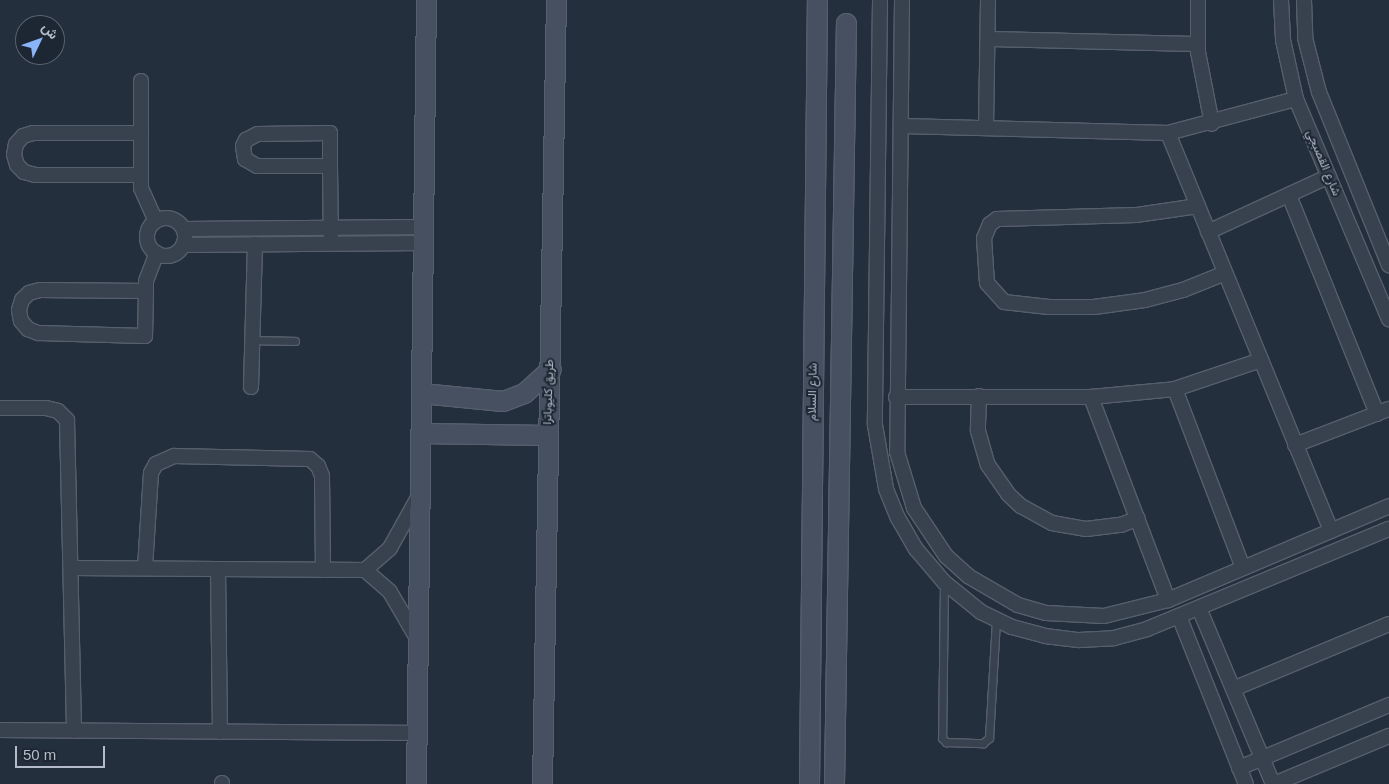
<!DOCTYPE html>
<meta charset="utf-8">
<style>
body{margin:0}
#map{position:relative;width:1389px;height:784px;overflow:hidden;background:#242f3e;font-family:Arial,Vazirmatn,sans-serif}
div>[style]{position:absolute}
.roads{filter:drop-shadow(1px 0 #565f6c) drop-shadow(-1px 0 #565f6c) drop-shadow(0 1px #565f6c) drop-shadow(0 -1px #565f6c)}
.service>*{height:7px;margin:-3.5px;padding:0 3.5px;transform-origin:3.5px;border-radius:3.5px;background:#38414e}
.minor>*{height:14px;margin:-7px;padding:0 7px;transform-origin:7px;border-radius:7px;background:#38414e}
.minor>.ring{margin:-7px;padding:0;box-sizing:content-box;background:none;border:14px solid #38414e;border-radius:50%}
.secondary>*{height:19px;margin:-9.5px;padding:0 9.5px;transform-origin:9.5px;border-radius:9.5px;background:#465061}
span{translate:-50% -50%;white-space:nowrap;text-align:center;line-height:1.15;-webkit-text-stroke:4px #1d2633;paint-order:stroke}
.street-label{font-size:12px;color:#b4bcc9}
.north{position:absolute;left:15px;top:15px;width:50px;height:50px;box-sizing:border-box;background:#1d2633;border:1px solid #59626f;border-radius:50%;rotate:48deg;font-size:14px;font-weight:700;line-height:20px;text-align:center;color:#b4bcc9}
.north::after{content:'';display:block;margin:auto;width:18px;height:22px;background:#8ab4f8;clip-path:polygon(50% 0,100% 100%,50% 72%,0 100%)}
.scale{position:absolute;left:15px;top:746px;width:90px;height:22px;box-sizing:border-box;border:2px solid #b4bcc9;border-top:0;padding-left:6px;font-size:15px;line-height:18px;white-space:nowrap;color:#b4bcc9;-webkit-text-stroke:4px #1d2633;paint-order:stroke}
</style>
<div id="map">
<div class="roads">
<div class="service">
<div style="left:252px;top:340px;width:43px;rotate:1.3deg"></div>
<div style="left:944px;top:583px;width:155px;rotate:90.7deg"></div>
<div style="left:942px;top:738px;width:6px;rotate:45deg"></div>
<div style="left:946px;top:742px;width:37px;rotate:2deg"></div>
<div style="left:983px;top:743px;width:8px;rotate:-40deg"></div>
<div style="left:989px;top:738px;width:118px;rotate:-86.6deg"></div>
</div>
<div class="minor">
<div style="left:880px;top:0;width:425px;rotate:90.7deg"></div>
<div style="left:875px;top:425px;width:65px;rotate:80.2deg"></div>
<div style="left:886px;top:489px;width:31px;rotate:68deg"></div>
<div style="left:898px;top:518px;width:36px;rotate:60deg"></div>
<div style="left:916px;top:549px;width:43px;rotate:49.7deg"></div>
<div style="left:944px;top:582px;width:48px;rotate:39deg"></div>
<div style="left:981px;top:612px;width:34px;rotate:26deg"></div>
<div style="left:1012px;top:627px;width:34px;rotate:15deg"></div>
<div style="left:1045px;top:636px;width:34px;rotate:7deg"></div>
<div style="left:1079px;top:640px;width:35px;rotate:-3deg"></div>
<div style="left:1114px;top:638px;width:34px;rotate:-15deg"></div>
<div style="left:1147px;top:629px;width:262px;rotate:-22.5deg"></div>
<div style="left:902px;top:0;width:452px;rotate:90.6deg"></div>
<div style="left:897px;top:452px;width:59px;rotate:73.1deg"></div>
<div style="left:914px;top:508px;width:58px;rotate:56.3deg"></div>
<div style="left:946px;top:556px;width:30px;rotate:42deg"></div>
<div style="left:968px;top:576px;width:58px;rotate:30.1deg"></div>
<div style="left:1018px;top:605px;width:29px;rotate:16deg"></div>
<div style="left:1046px;top:613px;width:58px;rotate:3deg"></div>
<div style="left:1104px;top:616px;width:66px;rotate:-14deg"></div>
<div style="left:1168px;top:600px;width:240px;rotate:-23deg"></div>
<div style="left:1198px;top:0;width:52px;rotate:90deg"></div>
<div style="left:1198px;top:52px;width:73px;rotate:79deg"></div>
<div style="left:1281px;top:0;width:40px;rotate:87.1deg"></div>
<div style="left:1283px;top:40px;width:60px;rotate:77.6deg"></div>
<div style="left:1296px;top:99px;width:239px;rotate:67.1deg"></div>
<div style="left:1304px;top:0;width:38px;rotate:88deg"></div>
<div style="left:1305px;top:38px;width:56px;rotate:75.5deg"></div>
<div style="left:1319px;top:92px;width:187px;rotate:68deg"></div>
<div style="left:988px;top:39px;width:209px;rotate:1.4deg"></div>
<div style="left:141px;top:81px;width:107px;rotate:90deg"></div>
<div style="left:141px;top:188px;width:36px;rotate:66deg"></div>
<div style="left:903px;top:126px;width:265px;rotate:1.5deg"></div>
<div style="left:1168px;top:133px;width:132px;rotate:-14.9deg"></div>
<div style="left:986px;top:128px;width:128px;rotate:-89.1deg"></div>
<div style="left:141px;top:133px;width:108px;rotate:180deg"></div>
<div style="left:33px;top:133px;width:10px;rotate:163deg"></div>
<div style="left:23px;top:136px;width:11px;rotate:131deg"></div>
<div style="left:16px;top:144px;width:11px;rotate:100deg"></div>
<div style="left:14px;top:155px;width:10px;rotate:73deg"></div>
<div style="left:17px;top:165px;width:10px;rotate:45deg"></div>
<div style="left:24px;top:172px;width:11px;rotate:15deg"></div>
<div style="left:35px;top:175px;width:106px"></div>
<div style="left:1168px;top:133px;width:430px;rotate:67.7deg"></div>
<div style="left:330px;top:166px;width:73px;rotate:180deg"></div>
<div style="left:257px;top:166px;width:14px;rotate:-150deg"></div>
<div style="left:245px;top:159px;width:13px;rotate:-99deg"></div>
<div style="left:243px;top:146px;width:7px;rotate:-63deg"></div>
<div style="left:246px;top:140px;width:13px;rotate:-27deg"></div>
<div style="left:258px;top:134px;width:72px;rotate:-0.8deg"></div>
<div style="left:330px;top:133px;width:33px;rotate:90deg"></div>
<div style="left:330px;top:166px;width:77px;rotate:89.3deg"></div>
<div style="left:1289px;top:195px;width:236px;rotate:68.1deg"></div>
<div style="left:1198px;top:206px;width:63px;rotate:171.7deg"></div>
<div style="left:1136px;top:215px;width:139px;rotate:178.4deg"></div>
<div style="left:997px;top:219px;width:9px;rotate:144deg"></div>
<div style="left:990px;top:224px;width:15px;rotate:113deg"></div>
<div style="left:984px;top:238px;width:45px;rotate:86.2deg"></div>
<div style="left:987px;top:283px;width:25px;rotate:48deg"></div>
<div style="left:1004px;top:302px;width:45px;rotate:6.3deg"></div>
<div style="left:1049px;top:307px;width:45px"></div>
<div style="left:1094px;top:307px;width:51px;rotate:-7.8deg"></div>
<div style="left:1145px;top:300px;width:39px;rotate:-15deg"></div>
<div style="left:1183px;top:290px;width:45px;rotate:-22deg"></div>
<div class="ring" style="left:147px;top:218px;width:24px;height:24px"></div>
<div style="left:184px;top:229px;width:239px;rotate:-0.5deg"></div>
<div style="left:1208px;top:232px;width:133px;rotate:-24.8deg"></div>
<div style="left:183px;top:245px;width:240px;rotate:-0.5deg"></div>
<div style="left:146px;top:291px;width:106px;rotate:-179.5deg"></div>
<div style="left:40px;top:290px;width:11px;rotate:165deg"></div>
<div style="left:29px;top:293px;width:10px;rotate:135deg"></div>
<div style="left:22px;top:300px;width:10px;rotate:107deg"></div>
<div style="left:19px;top:310px;width:11px;rotate:80deg"></div>
<div style="left:21px;top:321px;width:11px;rotate:49deg"></div>
<div style="left:28px;top:329px;width:11px;rotate:22deg"></div>
<div style="left:38px;top:333px;width:107px;rotate:1.6deg"></div>
<div style="left:145px;top:336px;width:45px;rotate:-88.7deg"></div>
<div style="left:146px;top:291px;width:10px;rotate:-90deg"></div>
<div style="left:146px;top:281px;width:30px;rotate:-69deg"></div>
<div style="left:251px;top:387px;width:143px;rotate:-88.4deg"></div>
<div style="left:1175px;top:389px;width:191px;rotate:69.2deg"></div>
<div style="left:979px;top:396px;width:35px;rotate:92deg"></div>
<div style="left:978px;top:431px;width:35px;rotate:74deg"></div>
<div style="left:988px;top:465px;width:35px;rotate:55deg"></div>
<div style="left:1008px;top:494px;width:18px;rotate:43deg"></div>
<div style="left:1021px;top:506px;width:35px;rotate:29deg"></div>
<div style="left:1052px;top:523px;width:35px;rotate:10deg"></div>
<div style="left:1086px;top:529px;width:35px;rotate:-7deg"></div>
<div style="left:1121px;top:525px;width:18px;rotate:-22deg"></div>
<div style="left:896px;top:397px;width:195px"></div>
<div style="left:1091px;top:397px;width:84px;rotate:-5.4deg"></div>
<div style="left:1175px;top:389px;width:91px;rotate:-18.6deg"></div>
<div style="left:1091px;top:397px;width:217px;rotate:69.2deg"></div>
<div style="left:0;top:408px;width:46px"></div>
<div style="left:46px;top:408px;width:12px;rotate:14deg"></div>
<div style="left:58px;top:411px;width:13px;rotate:45deg"></div>
<div style="left:67px;top:420px;width:311px;rotate:88.7deg"></div>
<div style="left:1295px;top:445px;width:101px;rotate:-21deg"></div>
<div style="left:71px;top:568px;width:294px;rotate:0.4deg"></div>
<div style="left:365px;top:570px;width:33px;rotate:-41deg"></div>
<div style="left:390px;top:548px;width:60px;rotate:-60.9deg"></div>
<div style="left:145px;top:568px;width:95px;rotate:-86.4deg"></div>
<div style="left:151px;top:473px;width:10px;rotate:-61deg"></div>
<div style="left:156px;top:464px;width:20px;rotate:-24deg"></div>
<div style="left:174px;top:456px;width:136px;rotate:1.3deg"></div>
<div style="left:310px;top:459px;width:11px;rotate:41deg"></div>
<div style="left:318px;top:466px;width:11px;rotate:68deg"></div>
<div style="left:322px;top:476px;width:94px;rotate:89.4deg"></div>
<div style="left:218px;top:569px;width:163px;rotate:89.3deg"></div>
<div style="left:365px;top:570px;width:33px;rotate:41deg"></div>
<div style="left:390px;top:592px;width:56px;rotate:59.7deg"></div>
<div style="left:1199px;top:608px;width:191px;rotate:67.2deg"></div>
<div style="left:1179px;top:616px;width:181px;rotate:68.3deg"></div>
<div style="left:1233px;top:689px;width:169px;rotate:-22.6deg"></div>
<div style="left:0;top:730px;width:417px;rotate:0.4deg"></div>
<div style="left:1239px;top:768px;width:163px;rotate:-22.8deg"></div>
<div style="left:222px;top:783px;width:1px;rotate:90deg"></div>
<div style="left:1274px;top:784px;width:125px;rotate:-22.7deg"></div>
</div>
<div class="secondary">
<div style="left:421px;top:393px;width:82px;rotate:5.6deg"></div>
<div style="left:503px;top:401px;width:22px;rotate:-21deg"></div>
<div style="left:524px;top:393px;width:36px;rotate:-42deg"></div>
<div style="left:421px;top:433px;width:126px;rotate:0.9deg"></div>
<div style="left:416px;top:784px;width:784px;rotate:-89.27deg"></div>
<div style="left:542px;top:784px;width:784px;rotate:-88.98deg"></div>
<div style="left:809px;top:784px;width:784px;rotate:-89.42deg"></div>
<div style="left:834px;top:784px;width:761px;rotate:-89.1deg"></div>
</div>
</div>
<div class="street-label">
<span style="left:1323px;top:163px;rotate:67deg">شارع القصبجي</span>
<span style="left:549px;top:392px;rotate:-88deg">طريق كليوباترا</span>
<span style="left:813px;top:392px;rotate:-89deg">شارع السلام</span>
</div>
<div class="north">ش</div>
<div class="scale">50 m</div>
</div>
